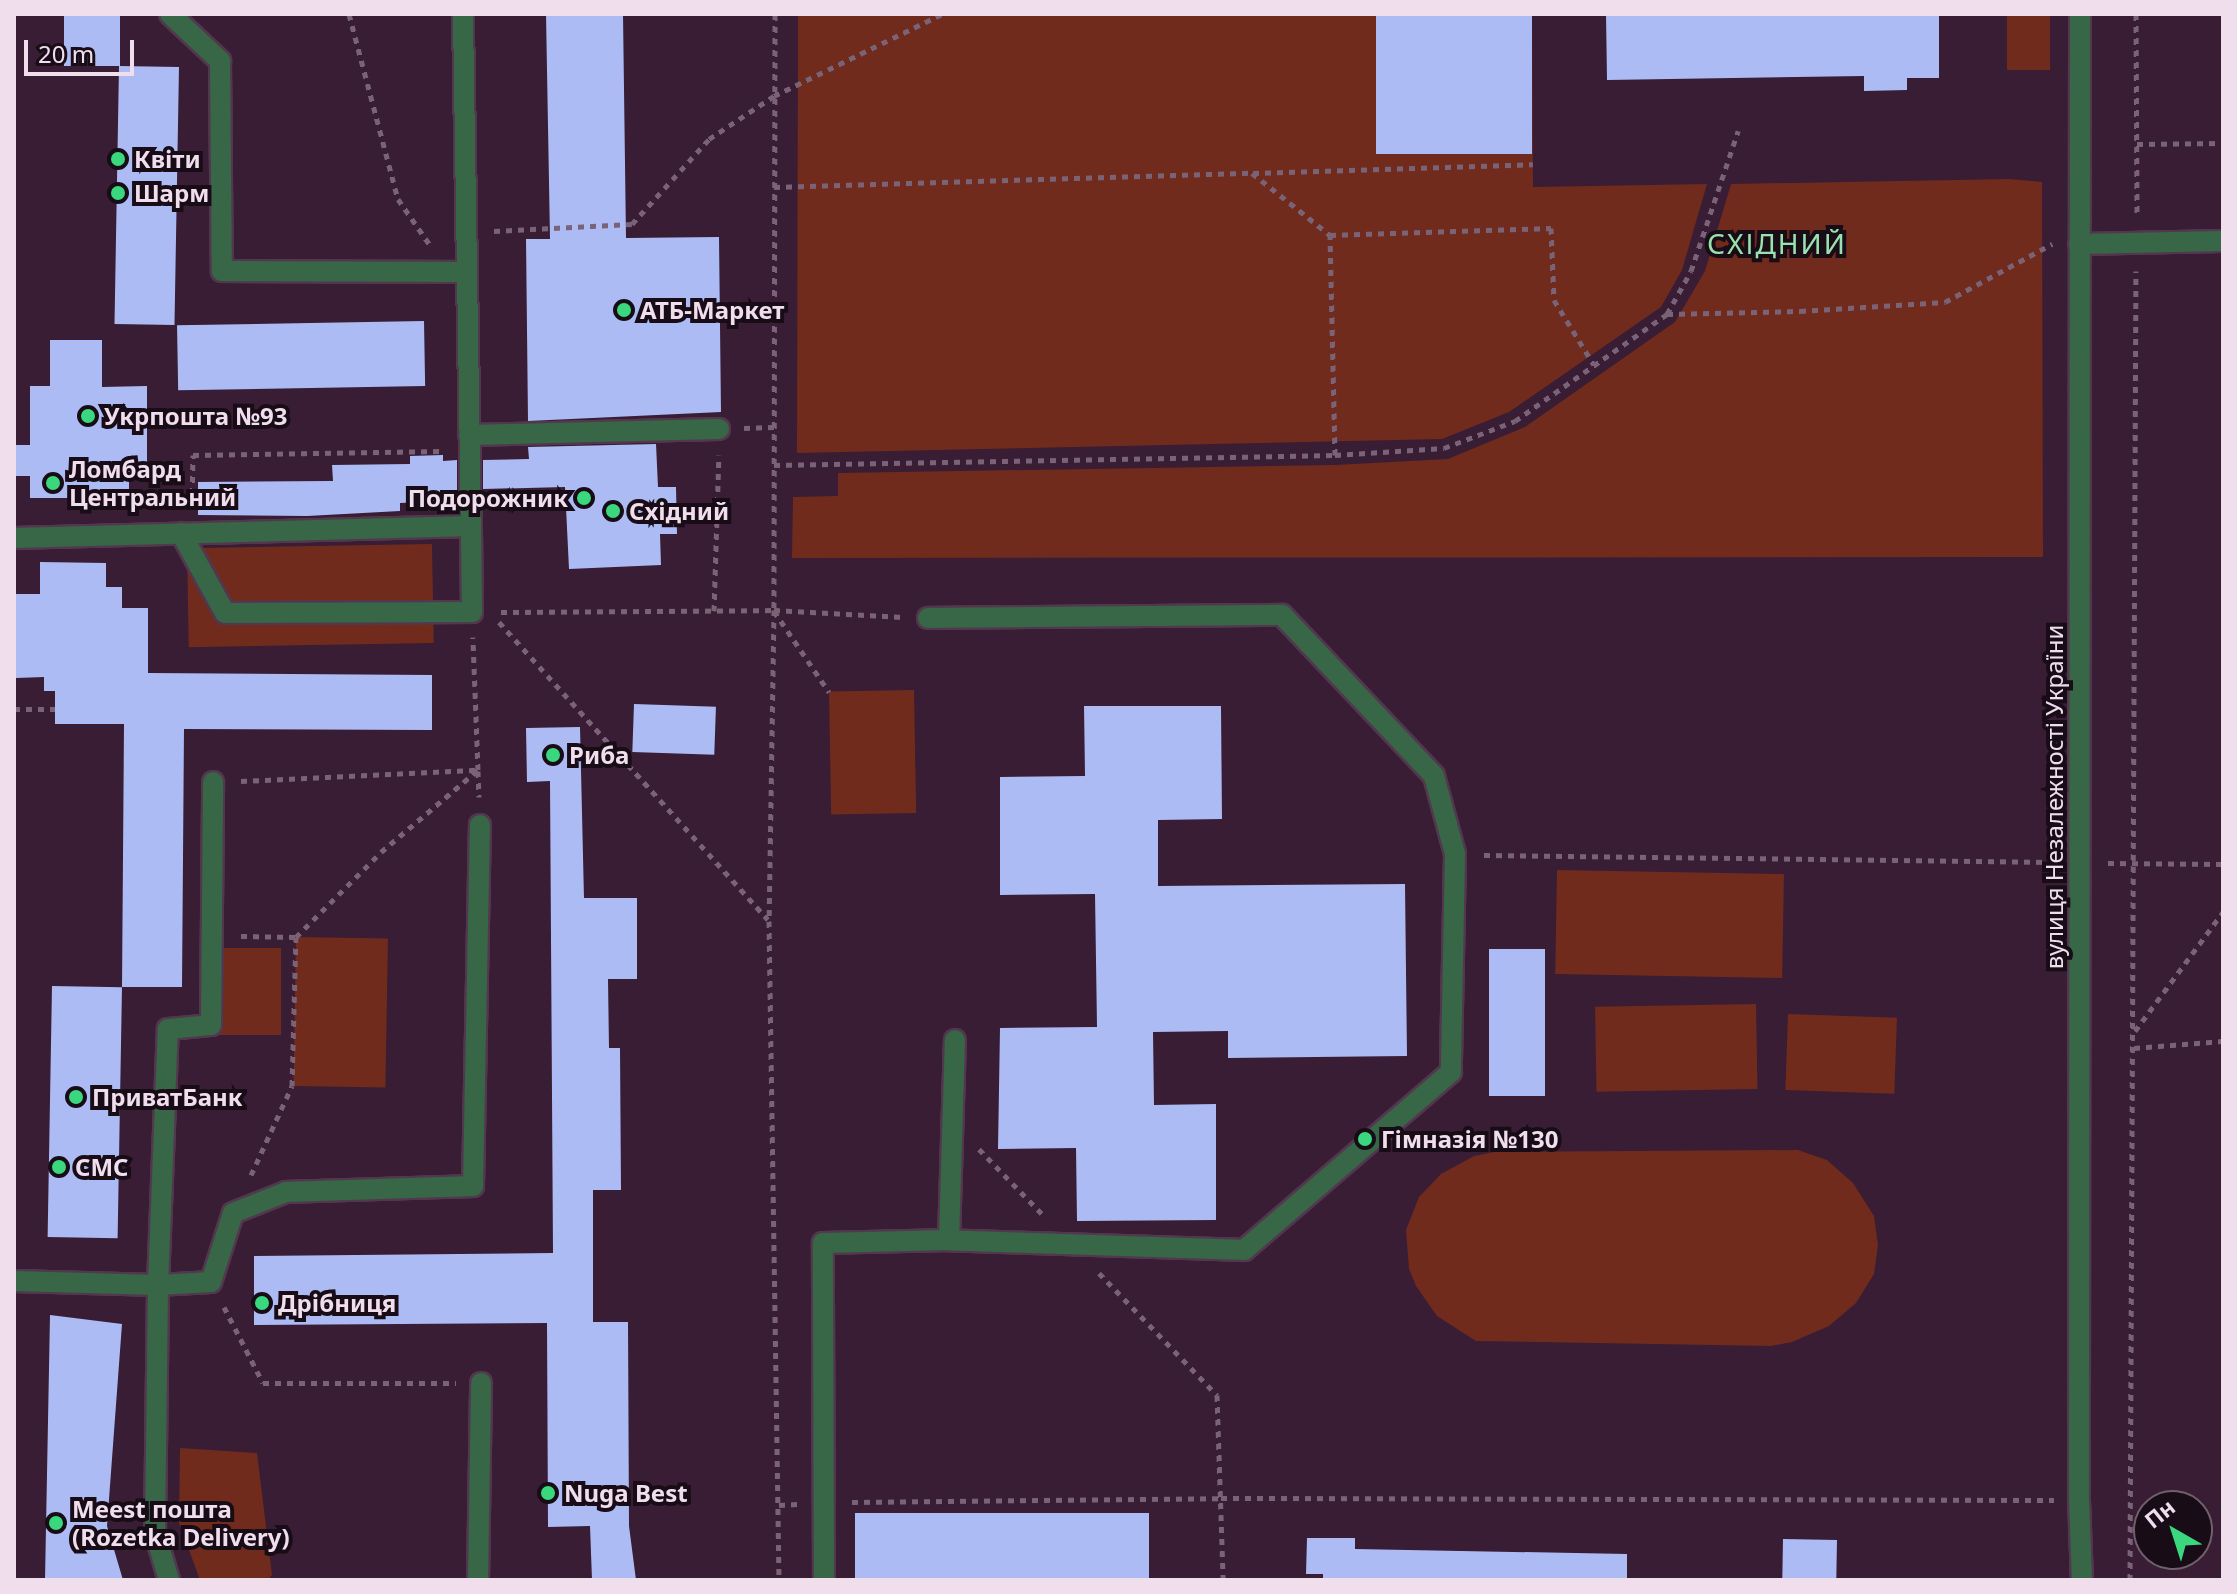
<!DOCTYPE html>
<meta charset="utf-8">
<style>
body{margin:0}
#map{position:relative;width:2237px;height:1594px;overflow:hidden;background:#381d34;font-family:"Noto Sans",sans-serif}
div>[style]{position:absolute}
.green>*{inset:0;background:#702b1d;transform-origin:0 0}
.building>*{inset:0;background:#adbbf5;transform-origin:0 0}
.path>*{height:5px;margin-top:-2.5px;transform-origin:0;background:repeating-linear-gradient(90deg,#7b6377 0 6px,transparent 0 12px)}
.roads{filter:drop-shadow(2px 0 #52384e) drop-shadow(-2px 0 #52384e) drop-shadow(0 2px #52384e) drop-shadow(0 -2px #52384e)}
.lane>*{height:20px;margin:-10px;padding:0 10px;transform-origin:10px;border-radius:10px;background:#376746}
.street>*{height:20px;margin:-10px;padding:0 10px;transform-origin:10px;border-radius:10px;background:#376746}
.dots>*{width:22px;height:22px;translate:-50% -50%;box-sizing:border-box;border:4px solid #180c16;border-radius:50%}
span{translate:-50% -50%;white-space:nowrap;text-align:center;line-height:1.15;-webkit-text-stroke:8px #180c16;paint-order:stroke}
.poi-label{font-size:24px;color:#f1deed;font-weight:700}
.left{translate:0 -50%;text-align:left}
.right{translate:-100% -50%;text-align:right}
.street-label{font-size:24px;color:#f1deed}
.quarter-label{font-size:28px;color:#99e1af;letter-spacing:2px}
.frame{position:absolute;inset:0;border:16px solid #f1deed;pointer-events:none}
.north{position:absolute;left:2133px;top:1490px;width:80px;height:80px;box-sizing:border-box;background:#180c16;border:2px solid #6f606c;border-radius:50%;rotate:321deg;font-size:22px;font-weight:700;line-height:32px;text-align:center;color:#f1deed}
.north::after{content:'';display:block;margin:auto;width:28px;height:36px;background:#3bd77e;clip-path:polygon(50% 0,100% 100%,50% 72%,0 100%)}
.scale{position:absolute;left:24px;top:40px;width:110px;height:36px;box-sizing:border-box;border:4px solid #f1deed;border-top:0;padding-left:10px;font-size:24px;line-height:28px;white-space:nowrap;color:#f1deed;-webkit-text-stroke:6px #180c16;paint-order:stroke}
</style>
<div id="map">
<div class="green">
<div style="clip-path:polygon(798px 14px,1532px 14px,1533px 187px,1707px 184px,1682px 270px,1661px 307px,1509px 412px,1442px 439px,797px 453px)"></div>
<div style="left:2007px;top:14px;width:43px;height:56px"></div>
<div style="clip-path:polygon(2009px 179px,2042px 182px,2043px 557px,792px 558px,793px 497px,838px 496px,838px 473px,1335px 465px,1448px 459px,1525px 427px,1675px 322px,1705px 271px,1731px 184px)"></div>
<div style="left:432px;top:544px;width:99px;height:245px;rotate:89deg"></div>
<div style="left:914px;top:690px;width:123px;height:85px;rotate:89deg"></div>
<div style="left:1557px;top:870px;width:227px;height:104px;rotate:1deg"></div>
<div style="left:296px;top:937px;width:92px;height:149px;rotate:1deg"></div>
<div style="left:281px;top:948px;width:87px;height:62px;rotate:90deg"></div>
<div style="left:1756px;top:1004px;width:85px;height:161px;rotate:89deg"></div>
<div style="left:1788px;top:1014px;width:109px;height:76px;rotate:2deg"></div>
<div style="clip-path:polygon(1798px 1150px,1827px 1160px,1853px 1183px,1874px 1216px,1878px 1245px,1874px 1274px,1856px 1303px,1829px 1326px,1792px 1342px,1771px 1346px,1476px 1341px,1437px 1316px,1416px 1286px,1409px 1269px,1406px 1230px,1419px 1197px,1441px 1174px,1474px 1156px,1494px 1152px)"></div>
<div style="clip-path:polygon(180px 1448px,257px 1453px,272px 1575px,268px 1580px,200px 1580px,179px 1523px)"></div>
</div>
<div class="building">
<div style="left:64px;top:14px;width:56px;height:52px"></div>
<div style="clip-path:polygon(546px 14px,623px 14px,626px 238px,719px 237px,721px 412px,528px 421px,526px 239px,550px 239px)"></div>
<div style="left:1376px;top:14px;width:156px;height:140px"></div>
<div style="clip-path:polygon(1606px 14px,1939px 14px,1939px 78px,1907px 78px,1907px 90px,1864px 91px,1864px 76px,1607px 80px)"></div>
<div style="left:119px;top:66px;width:60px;height:258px;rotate:1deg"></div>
<div style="left:424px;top:321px;width:65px;height:247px;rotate:89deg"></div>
<div style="clip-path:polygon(50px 340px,102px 340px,102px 387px,147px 386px,147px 478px,129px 478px,129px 498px,30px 498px,30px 476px,14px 476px,14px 445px,30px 445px,30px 386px,50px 386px)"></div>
<div style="clip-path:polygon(656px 444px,658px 487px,676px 487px,677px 534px,660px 534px,661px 565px,569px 569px,565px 487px,483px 489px,483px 460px,529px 459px,528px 447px)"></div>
<div style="clip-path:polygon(443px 455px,443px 461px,457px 460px,457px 490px,445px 490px,445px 501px,400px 503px,400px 511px,307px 516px,198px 515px,198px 482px,333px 481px,332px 465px,410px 464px,410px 456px)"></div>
<div style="clip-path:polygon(40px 562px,106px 563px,106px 587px,122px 587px,122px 608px,148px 608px,148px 673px,432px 675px,432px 730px,184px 729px,182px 987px,122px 987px,124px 724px,55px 724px,55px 691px,44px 691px,44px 677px,16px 678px,15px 594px,40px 594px)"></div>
<div style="left:634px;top:704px;width:82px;height:48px;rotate:2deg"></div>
<div style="clip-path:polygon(1084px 706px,1221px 706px,1222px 819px,1158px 820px,1158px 886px,1405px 884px,1407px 1056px,1228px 1058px,1228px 1031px,1153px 1032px,1154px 1105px,1216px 1104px,1216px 1220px,1077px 1221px,1076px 1148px,998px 1149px,1000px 1028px,1097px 1027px,1095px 894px,1000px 895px,1000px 777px,1085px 776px)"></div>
<div style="clip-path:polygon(580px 727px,584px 898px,637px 898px,637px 979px,608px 979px,609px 1048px,620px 1048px,621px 1190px,593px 1190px,593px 1322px,628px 1322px,629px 1526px,636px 1580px,592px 1580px,590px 1526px,548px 1527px,547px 1323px,254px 1325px,254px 1256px,553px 1253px,550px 781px,527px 782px,526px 728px)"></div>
<div style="left:1545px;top:949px;width:147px;height:56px;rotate:90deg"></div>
<div style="left:52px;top:986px;width:70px;height:251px;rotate:1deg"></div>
<div style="clip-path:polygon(50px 1315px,122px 1324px,107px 1526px,123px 1580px,45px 1580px)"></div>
<div style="left:1149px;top:1513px;width:67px;height:294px;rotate:90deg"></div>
<div style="clip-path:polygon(1307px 1538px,1355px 1538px,1355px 1549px,1627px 1554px,1627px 1580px,1323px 1580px,1323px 1574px,1306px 1574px)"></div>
<div style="left:1783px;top:1539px;width:54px;height:41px;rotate:1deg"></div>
</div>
<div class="path">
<div style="left:349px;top:14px;width:191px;rotate:75.2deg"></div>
<div style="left:398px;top:199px;width:56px;rotate:55.2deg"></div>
<div style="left:775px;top:14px;width:596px;rotate:90.1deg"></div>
<div style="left:774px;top:610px;width:311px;rotate:90.9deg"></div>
<div style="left:769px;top:921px;width:659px;rotate:89.13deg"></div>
<div style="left:2136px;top:14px;width:203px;rotate:89.7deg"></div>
<div style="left:2137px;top:144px;width:86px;rotate:-0.7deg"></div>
<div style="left:1253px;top:173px;width:280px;rotate:-1.8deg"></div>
<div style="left:774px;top:187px;width:478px;rotate:-1.7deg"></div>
<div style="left:1252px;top:173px;width:100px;rotate:38.5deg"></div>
<div style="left:494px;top:231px;width:138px;rotate:-2.9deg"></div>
<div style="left:632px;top:224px;width:115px;rotate:-47.8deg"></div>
<div style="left:709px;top:139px;width:78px;rotate:-33.5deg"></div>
<div style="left:774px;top:96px;width:187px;rotate:-26deg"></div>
<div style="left:1667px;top:314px;width:133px;rotate:-1.3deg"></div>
<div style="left:1800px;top:311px;width:145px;rotate:-3.6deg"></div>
<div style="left:1945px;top:302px;width:122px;rotate:-28.5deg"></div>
<div style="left:744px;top:428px;width:31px;rotate:-2deg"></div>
<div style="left:1335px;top:455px;width:220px;rotate:-91.3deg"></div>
<div style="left:1330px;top:235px;width:221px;rotate:-1.8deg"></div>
<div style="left:1551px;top:228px;width:72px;rotate:87.6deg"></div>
<div style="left:1554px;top:300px;width:76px;rotate:58.4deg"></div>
<div style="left:774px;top:465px;width:561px;rotate:-1.02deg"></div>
<div style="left:1335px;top:455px;width:109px;rotate:-3.7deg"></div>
<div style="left:1444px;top:448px;width:76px;rotate:-20.8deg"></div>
<div style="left:1515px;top:421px;width:186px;rotate:-35.1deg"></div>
<div style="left:1667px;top:314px;width:49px;rotate:-60.8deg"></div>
<div style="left:1691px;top:271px;width:148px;rotate:-71.4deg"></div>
<div style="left:192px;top:506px;width:51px;rotate:-88.9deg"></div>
<div style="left:193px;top:455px;width:251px;rotate:-0.9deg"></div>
<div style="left:714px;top:611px;width:156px;rotate:-88.2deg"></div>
<div style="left:774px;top:611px;width:98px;rotate:55.8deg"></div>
<div style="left:501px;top:612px;width:273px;rotate:-0.4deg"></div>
<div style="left:774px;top:610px;width:129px;rotate:3.1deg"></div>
<div style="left:499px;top:622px;width:401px;rotate:47.9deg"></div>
<div style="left:14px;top:709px;width:41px"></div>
<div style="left:478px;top:771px;width:26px;rotate:88deg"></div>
<div style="left:241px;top:781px;width:237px;rotate:-2.7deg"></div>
<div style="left:478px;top:770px;width:133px;rotate:-92.2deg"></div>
<div style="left:1484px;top:855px;width:570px;rotate:0.7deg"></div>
<div style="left:2108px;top:863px;width:115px;rotate:0.5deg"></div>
<div style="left:241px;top:936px;width:55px;rotate:1deg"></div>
<div style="left:2135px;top:1031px;width:148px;rotate:-53.5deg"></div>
<div style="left:2134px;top:1048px;width:89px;rotate:-4.5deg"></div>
<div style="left:979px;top:1149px;width:91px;rotate:45.9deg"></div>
<div style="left:251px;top:1175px;width:98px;rotate:-65.3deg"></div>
<div style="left:292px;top:1086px;width:149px;rotate:-88.5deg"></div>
<div style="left:296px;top:937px;width:120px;rotate:-45deg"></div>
<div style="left:381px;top:852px;width:127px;rotate:-40.2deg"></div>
<div style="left:1099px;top:1273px;width:170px;rotate:46deg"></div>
<div style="left:1217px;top:1395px;width:185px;rotate:88.1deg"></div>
<div style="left:224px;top:1307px;width:85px;rotate:62.8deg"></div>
<div style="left:263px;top:1383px;width:193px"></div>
<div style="left:852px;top:1502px;width:369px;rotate:-0.6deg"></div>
<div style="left:1221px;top:1498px;width:833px;rotate:0.14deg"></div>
<div style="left:779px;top:1505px;width:19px;rotate:-3deg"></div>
<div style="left:2130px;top:1580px;width:1309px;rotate:-89.74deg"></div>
</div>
<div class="roads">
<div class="lane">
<div style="left:170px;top:14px;width:69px;rotate:43.2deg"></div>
<div style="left:220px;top:61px;width:210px;rotate:89.5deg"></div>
<div style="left:222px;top:271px;width:244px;rotate:0.2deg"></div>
<div style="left:469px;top:435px;width:250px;rotate:-1.4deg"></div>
<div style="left:181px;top:533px;width:91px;rotate:61.2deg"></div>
<div style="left:225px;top:613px;width:247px;rotate:-0.2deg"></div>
<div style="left:472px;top:612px;width:86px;rotate:-90.7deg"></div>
<div style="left:14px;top:538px;width:457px;rotate:-1.5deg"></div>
<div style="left:471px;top:526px;width:512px;rotate:-90.9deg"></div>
<div style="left:928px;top:618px;width:354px;rotate:-0.5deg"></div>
<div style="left:1282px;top:615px;width:221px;rotate:46.6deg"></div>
<div style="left:1434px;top:776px;width:81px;rotate:74.9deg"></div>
<div style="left:1455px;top:854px;width:218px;rotate:91.1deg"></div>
<div style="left:1451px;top:1072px;width:273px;rotate:139.3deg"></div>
<div style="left:1244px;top:1250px;width:295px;rotate:-178.1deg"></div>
<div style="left:14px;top:1281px;width:144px;rotate:1.6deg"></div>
<div style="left:158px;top:1285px;width:53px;rotate:-3.2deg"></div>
<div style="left:211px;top:1282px;width:72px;rotate:-72.3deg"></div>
<div style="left:233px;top:1213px;width:57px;rotate:-21.6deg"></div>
<div style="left:286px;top:1192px;width:187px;rotate:-1.8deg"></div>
<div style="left:473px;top:1186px;width:361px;rotate:-88.9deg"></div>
<div style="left:169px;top:1580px;width:49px;rotate:-106.6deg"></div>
<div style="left:155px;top:1533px;width:248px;rotate:-89.3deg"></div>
<div style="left:158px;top:1285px;width:256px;rotate:-87.8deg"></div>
<div style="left:168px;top:1029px;width:43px;rotate:-5.3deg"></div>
<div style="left:211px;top:1025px;width:243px;rotate:-89.5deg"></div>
<div style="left:478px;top:1580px;width:197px;rotate:-89.1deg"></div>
<div style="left:824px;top:1580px;width:337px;rotate:-90.2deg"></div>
<div style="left:823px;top:1243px;width:126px;rotate:-1.4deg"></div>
<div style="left:949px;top:1240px;width:200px;rotate:-88.3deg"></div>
</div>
<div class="street">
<div style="left:2080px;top:14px;width:1486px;rotate:90.04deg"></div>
<div style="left:2079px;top:1500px;width:80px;rotate:87.9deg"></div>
<div style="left:2079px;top:244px;width:144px;rotate:-1.2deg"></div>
</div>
</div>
<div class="dots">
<div style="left:118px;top:159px;background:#3bd77e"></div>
<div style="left:118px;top:193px;background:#3bd77e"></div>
<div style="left:624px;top:310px;background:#3bd77e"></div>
<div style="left:88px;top:416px;background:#3bd77e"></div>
<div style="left:53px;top:483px;background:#3bd77e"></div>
<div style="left:584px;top:498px;background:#3bd77e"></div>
<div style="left:613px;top:511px;background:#3bd77e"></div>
<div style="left:553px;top:755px;background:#3bd77e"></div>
<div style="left:76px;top:1097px;background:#3bd77e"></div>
<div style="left:1365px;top:1139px;background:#3bd77e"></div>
<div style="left:59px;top:1167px;background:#3bd77e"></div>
<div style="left:262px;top:1303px;background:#3bd77e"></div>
<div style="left:548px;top:1493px;background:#3bd77e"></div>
<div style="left:56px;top:1523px;background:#3bd77e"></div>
</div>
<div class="poi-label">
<span class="left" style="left:134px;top:159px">Квіти</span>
<span class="left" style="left:134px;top:193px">Шарм</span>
<span class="left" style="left:640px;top:310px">АТБ-Маркет</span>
<span class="left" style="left:104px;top:416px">Укрпошта №93</span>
<span class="left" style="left:69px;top:483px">Ломбард<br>Центральний</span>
<span class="right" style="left:568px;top:498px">Подорожник</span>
<span class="left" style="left:629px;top:511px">Східний</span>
<span class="left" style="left:569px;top:755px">Риба</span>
<span class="left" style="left:92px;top:1097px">ПриватБанк</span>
<span class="left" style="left:1381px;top:1139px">Гімназія №130</span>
<span class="left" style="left:75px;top:1167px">СМС</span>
<span class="left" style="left:278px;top:1303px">Дрібниця</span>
<span class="left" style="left:564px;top:1493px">Nuga Best</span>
<span class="left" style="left:72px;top:1523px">Meest пошта<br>(Rozetka Delivery)</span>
</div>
<div class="street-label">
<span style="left:2054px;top:797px;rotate:-90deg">вулиця Незалежності України</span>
</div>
<div class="quarter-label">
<span style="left:1777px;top:243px">СХІДНИЙ</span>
</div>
<div class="frame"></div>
<div class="north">Пн</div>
<div class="scale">20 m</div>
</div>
